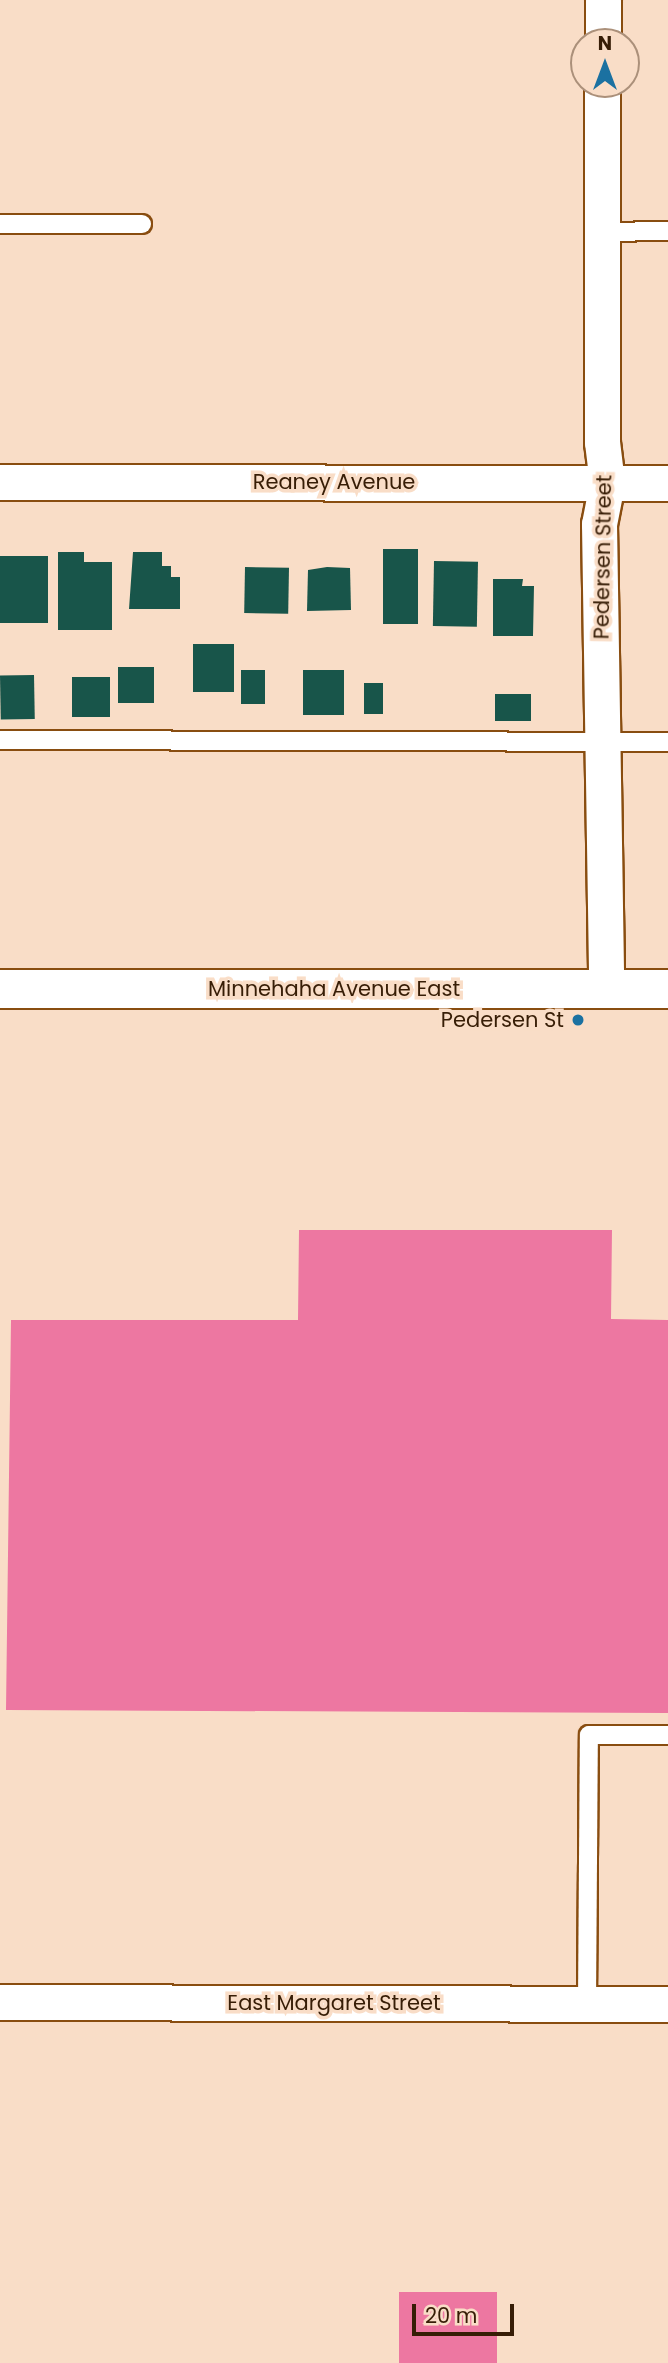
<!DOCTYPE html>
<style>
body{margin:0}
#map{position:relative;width:668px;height:2363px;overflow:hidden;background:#f9ddc7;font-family:Poppins,sans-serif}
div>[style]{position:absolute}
.forest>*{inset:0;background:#ed77a1;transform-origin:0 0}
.building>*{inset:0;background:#18554a;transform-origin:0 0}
.roads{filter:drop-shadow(2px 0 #894d10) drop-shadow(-2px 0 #894d10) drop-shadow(0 2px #894d10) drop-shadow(0 -2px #894d10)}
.service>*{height:18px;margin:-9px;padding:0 9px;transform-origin:9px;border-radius:9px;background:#fff}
.minor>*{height:35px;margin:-17.5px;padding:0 17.5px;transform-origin:17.5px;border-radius:17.5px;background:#fff}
.secondary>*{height:38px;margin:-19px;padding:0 19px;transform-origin:19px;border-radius:19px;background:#fff}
.dots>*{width:19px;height:19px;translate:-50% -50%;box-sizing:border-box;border:4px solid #f9ddc7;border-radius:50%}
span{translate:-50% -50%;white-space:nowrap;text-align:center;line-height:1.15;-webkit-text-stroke:7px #f9ddc7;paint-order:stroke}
.street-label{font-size:21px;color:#371d06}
.poi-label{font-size:21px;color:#371d06}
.right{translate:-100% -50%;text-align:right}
.north{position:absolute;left:570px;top:28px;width:70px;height:70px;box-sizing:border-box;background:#f9ddc7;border:2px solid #ab907a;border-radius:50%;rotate:0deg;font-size:19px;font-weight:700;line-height:28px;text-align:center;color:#371d06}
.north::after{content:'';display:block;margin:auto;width:24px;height:32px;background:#1b71a1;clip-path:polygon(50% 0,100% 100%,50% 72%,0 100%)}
.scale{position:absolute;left:412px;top:2304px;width:102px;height:32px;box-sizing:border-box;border:4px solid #371d06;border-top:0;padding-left:9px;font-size:21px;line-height:24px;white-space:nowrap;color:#371d06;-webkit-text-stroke:5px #f9ddc7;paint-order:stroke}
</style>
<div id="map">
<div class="forest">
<div style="clip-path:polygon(299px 1230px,612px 1230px,611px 1319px,668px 1320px,668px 1713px,6px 1710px,11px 1320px,298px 1320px)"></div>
<div style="left:399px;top:2292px;width:98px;height:71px"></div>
</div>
<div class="building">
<div style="left:383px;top:549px;width:35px;height:75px"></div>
<div style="clip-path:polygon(58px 552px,84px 552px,84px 562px,112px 562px,112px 630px,58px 630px)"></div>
<div style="clip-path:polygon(133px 552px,162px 552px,162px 566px,171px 566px,171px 577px,180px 577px,180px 609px,129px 609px)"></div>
<div style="left:0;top:556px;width:48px;height:67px"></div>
<div style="left:434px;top:561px;width:44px;height:65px;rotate:1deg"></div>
<div style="left:245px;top:567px;width:44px;height:46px;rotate:1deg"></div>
<div style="clip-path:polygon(327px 567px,350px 568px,351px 610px,307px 611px,308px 570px)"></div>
<div style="clip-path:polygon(493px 579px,523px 579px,522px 586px,534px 586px,533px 636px,493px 636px)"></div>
<div style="left:193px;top:644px;width:41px;height:48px"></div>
<div style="left:154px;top:667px;width:36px;height:36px;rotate:90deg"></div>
<div style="left:265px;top:670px;width:34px;height:24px;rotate:90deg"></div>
<div style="left:303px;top:670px;width:41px;height:45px"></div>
<div style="left:34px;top:675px;width:44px;height:34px;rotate:89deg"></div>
<div style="left:72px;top:677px;width:38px;height:40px"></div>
<div style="left:364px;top:683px;width:19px;height:31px"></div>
<div style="left:495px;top:694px;width:36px;height:27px"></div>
</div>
<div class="roads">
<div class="service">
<div style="left:0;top:224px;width:142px"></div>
<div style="left:600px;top:232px;width:68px;rotate:-0.8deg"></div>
<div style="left:0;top:740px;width:668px;rotate:0.17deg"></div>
<div style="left:587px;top:2004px;width:269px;rotate:-89.6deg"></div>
<div style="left:589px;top:1735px;width:79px"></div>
</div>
<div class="minor">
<div style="left:603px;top:42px;width:42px;rotate:-90deg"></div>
<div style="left:602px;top:84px;width:358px;rotate:90deg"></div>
<div style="left:602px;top:442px;width:41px;rotate:83deg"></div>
<div style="left:607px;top:483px;width:42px;rotate:101deg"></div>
<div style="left:599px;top:524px;width:465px;rotate:89.1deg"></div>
<div style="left:0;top:482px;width:668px;rotate:0.09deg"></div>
<div style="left:0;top:2002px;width:668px;rotate:0.17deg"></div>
</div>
<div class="secondary">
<div style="left:0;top:989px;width:668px"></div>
</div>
</div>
<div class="dots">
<div style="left:578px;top:1020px;background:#1b71a1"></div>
</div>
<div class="street-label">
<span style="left:334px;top:482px">Reaney Avenue</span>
<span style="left:603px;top:557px;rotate:-89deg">Pedersen Street</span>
<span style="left:334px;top:989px">Minnehaha Avenue East</span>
<span style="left:334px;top:2003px">East Margaret Street</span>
</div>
<div class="poi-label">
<span class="right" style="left:564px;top:1020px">Pedersen St</span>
</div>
<div class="north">N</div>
<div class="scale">20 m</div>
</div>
